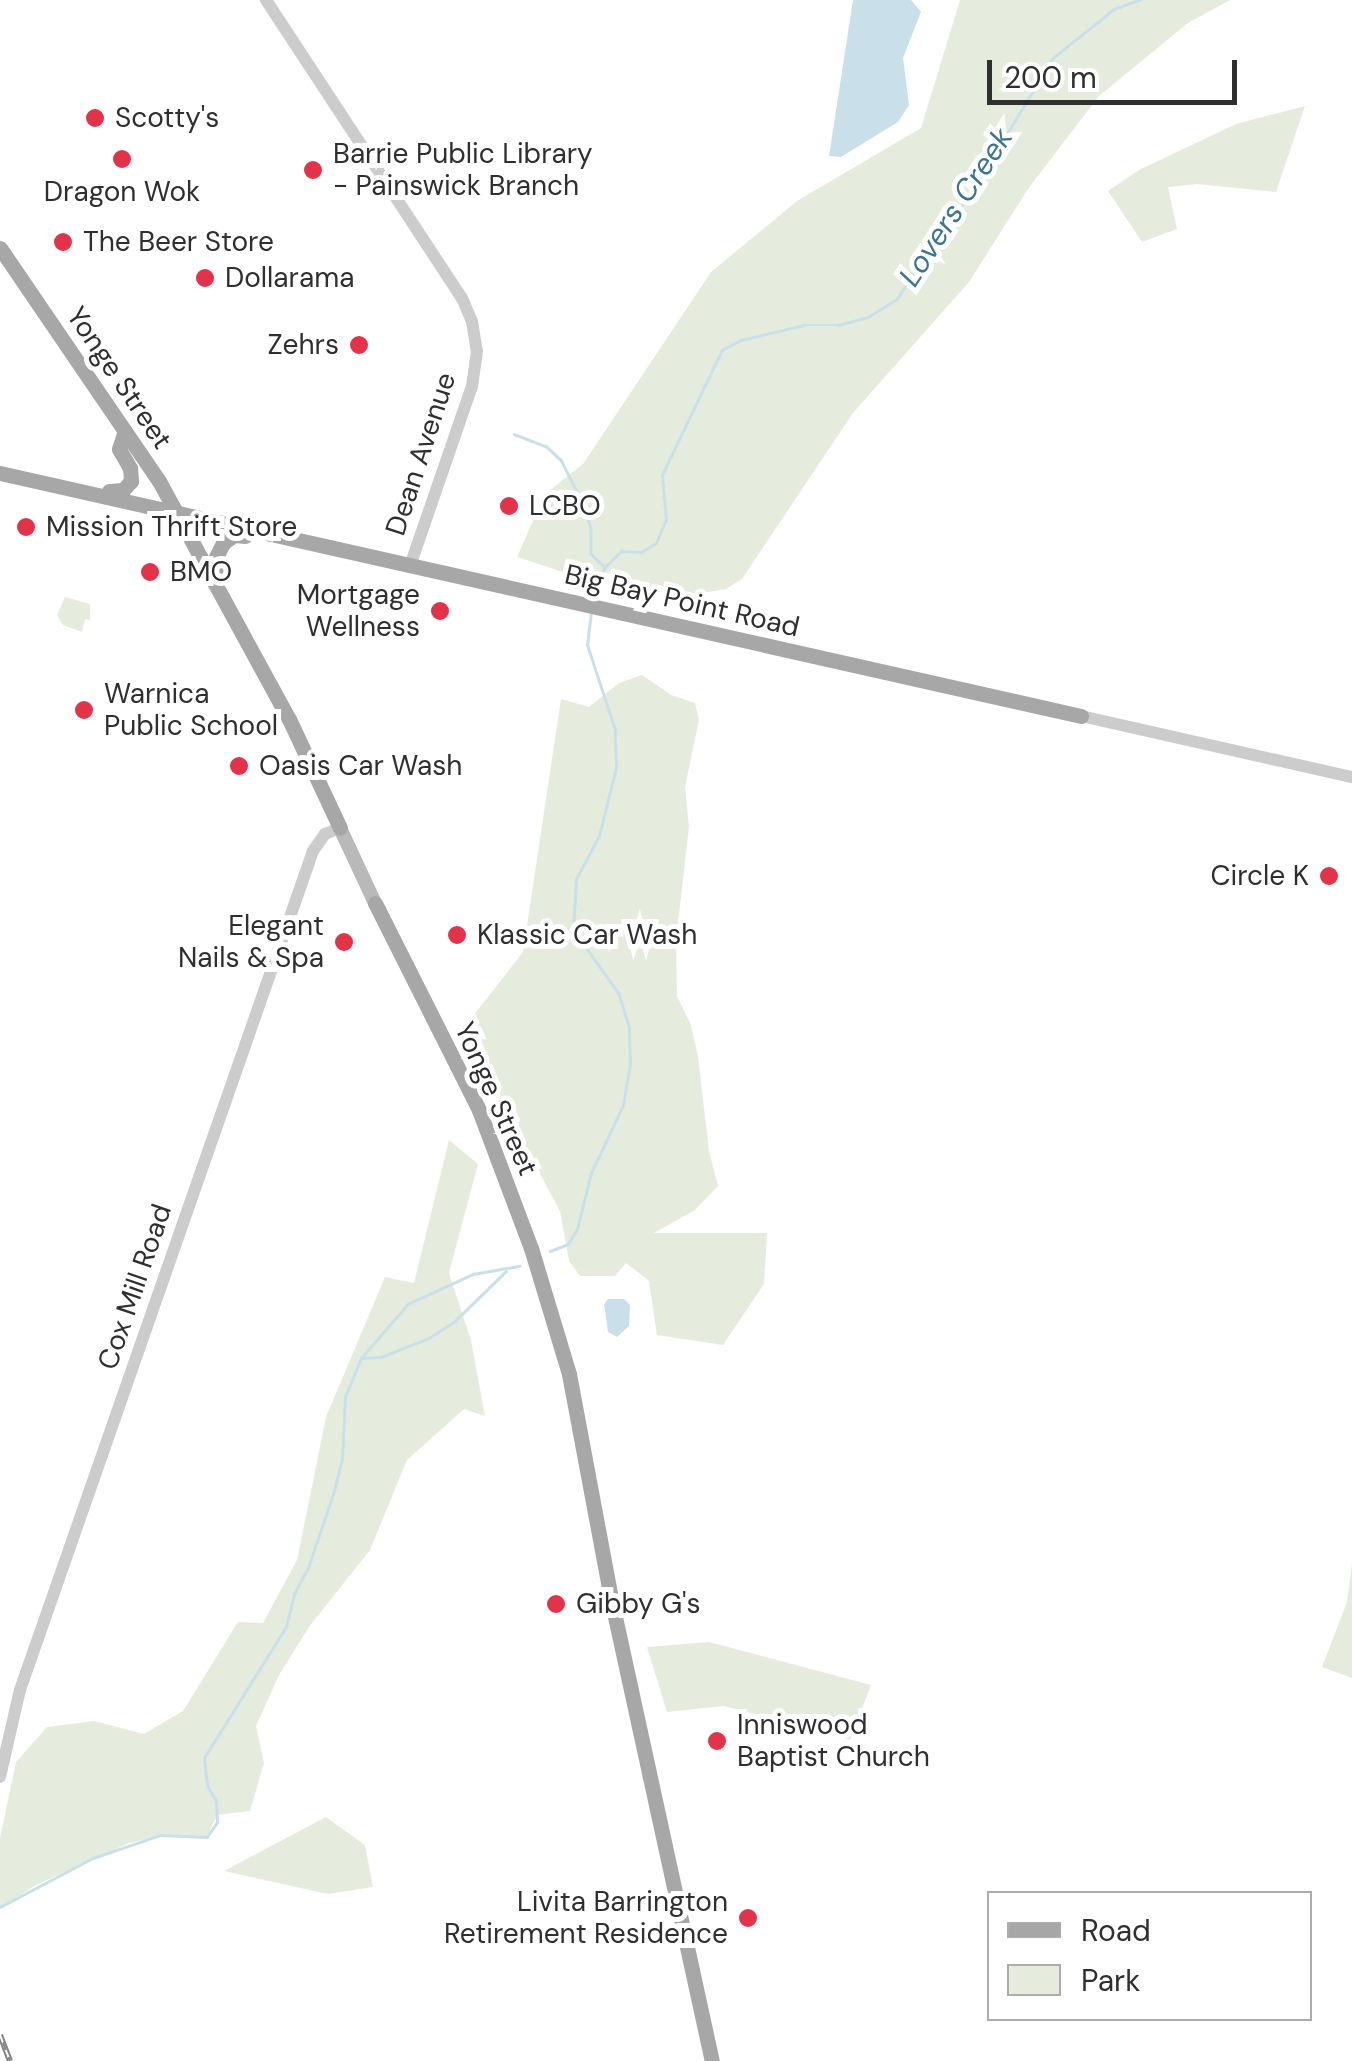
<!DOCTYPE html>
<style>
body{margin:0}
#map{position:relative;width:1352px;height:2061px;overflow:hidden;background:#fff;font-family:"DM Sans",sans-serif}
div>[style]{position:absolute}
.green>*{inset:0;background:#e6ecdd}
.water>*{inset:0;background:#c9e0eb}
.stream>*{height:2.5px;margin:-1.25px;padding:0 1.25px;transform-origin:1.25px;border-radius:1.25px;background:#c9e0eb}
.tertiary>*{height:12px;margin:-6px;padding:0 6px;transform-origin:6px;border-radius:6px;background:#ccc}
.secondary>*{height:14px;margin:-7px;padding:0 7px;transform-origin:7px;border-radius:7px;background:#b9b9b9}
.primary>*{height:15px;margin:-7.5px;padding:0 7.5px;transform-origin:7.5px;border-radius:7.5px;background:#a7a7a7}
.rail>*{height:6px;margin-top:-3px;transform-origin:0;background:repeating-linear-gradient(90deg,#fff 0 8px,#848484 0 16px);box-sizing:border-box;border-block:2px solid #848484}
.dots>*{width:28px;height:28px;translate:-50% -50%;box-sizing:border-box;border:5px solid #fff;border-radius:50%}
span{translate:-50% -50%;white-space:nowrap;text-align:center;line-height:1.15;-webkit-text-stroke:10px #fff;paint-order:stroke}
.poi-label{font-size:28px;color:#2f2f2f}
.left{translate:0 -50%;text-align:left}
.right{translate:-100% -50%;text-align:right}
.street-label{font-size:28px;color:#2f2f2f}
.water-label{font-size:30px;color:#3d7590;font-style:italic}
.legend{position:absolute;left:987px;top:1891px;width:325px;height:130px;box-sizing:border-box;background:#fff;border:2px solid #acacac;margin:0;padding:12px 18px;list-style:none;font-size:30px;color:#2f2f2f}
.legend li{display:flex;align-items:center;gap:20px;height:50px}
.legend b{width:50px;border:2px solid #acacac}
.scale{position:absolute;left:987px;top:60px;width:250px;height:45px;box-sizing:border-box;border:5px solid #2f2f2f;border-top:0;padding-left:12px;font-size:30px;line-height:35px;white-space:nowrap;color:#2f2f2f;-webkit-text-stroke:8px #fff;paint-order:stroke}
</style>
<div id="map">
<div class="green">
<div style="clip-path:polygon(960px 0,1230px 0,1188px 23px,1099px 96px,1028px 189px,969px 282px,853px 413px,742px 579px,726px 589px,679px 597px,572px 575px,517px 557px,545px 494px,583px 464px,711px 272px,797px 201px,921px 128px)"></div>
<div style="clip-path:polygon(1305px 106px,1276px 192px,1197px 184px,1168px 187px,1177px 229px,1142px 242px,1108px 191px,1139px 170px,1236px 124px)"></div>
<div style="clip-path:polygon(65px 597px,90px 604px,90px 620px,85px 619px,82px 632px,63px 625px,57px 615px)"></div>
<div style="clip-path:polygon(642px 675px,671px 695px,695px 703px,699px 720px,685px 787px,689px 827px,676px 941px,677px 996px,691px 1025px,698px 1056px,709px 1151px,718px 1186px,695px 1210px,654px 1233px,767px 1233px,764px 1284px,723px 1345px,657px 1335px,649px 1281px,626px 1263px,615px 1276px,580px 1276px,569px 1261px,560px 1211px,505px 1109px,473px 1016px,523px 952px,561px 699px,589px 707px,619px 683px)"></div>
<div style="clip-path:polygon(449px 1140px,478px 1164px,449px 1273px,471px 1340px,485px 1416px,464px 1409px,407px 1460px,370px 1550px,309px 1627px,279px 1675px,256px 1726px,264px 1763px,250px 1811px,217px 1815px,207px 1837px,160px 1835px,127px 1844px,36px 1885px,0 1908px,0 1838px,16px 1762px,47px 1727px,94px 1721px,144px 1734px,183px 1711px,238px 1622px,263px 1623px,297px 1560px,326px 1417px,385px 1277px,414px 1283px)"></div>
<div style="clip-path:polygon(1352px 1563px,1352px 1678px,1322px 1667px,1347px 1602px)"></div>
<div style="clip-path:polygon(709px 1642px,871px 1685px,850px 1740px,724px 1706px,667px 1712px,647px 1647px)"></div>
<div style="clip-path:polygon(326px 1817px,365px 1845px,373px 1887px,328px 1894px,224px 1871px)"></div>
</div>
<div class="water">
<div style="clip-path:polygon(853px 0,911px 0,921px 12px,903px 58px,909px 105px,898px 122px,841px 157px,829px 156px)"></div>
<div style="clip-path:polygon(608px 1299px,624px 1299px,630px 1305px,629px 1326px,617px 1337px,608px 1332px,604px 1304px)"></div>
</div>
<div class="stream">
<div style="left:514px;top:434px;width:34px;rotate:21deg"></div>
<div style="left:546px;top:446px;width:21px;rotate:43deg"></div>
<div style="left:561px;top:460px;width:53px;rotate:62.9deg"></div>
<div style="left:585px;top:507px;width:23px;rotate:75deg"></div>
<div style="left:591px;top:529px;width:25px;rotate:90deg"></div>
<div style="left:591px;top:554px;width:18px;rotate:43deg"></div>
<div style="left:592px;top:599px;width:35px;rotate:-68deg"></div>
<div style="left:605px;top:567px;width:23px;rotate:-45deg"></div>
<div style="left:621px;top:551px;width:20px;rotate:3deg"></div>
<div style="left:641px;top:552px;width:17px;rotate:-31deg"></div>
<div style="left:656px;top:543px;width:25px;rotate:-67deg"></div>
<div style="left:666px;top:520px;width:45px;rotate:-95.1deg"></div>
<div style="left:662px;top:475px;width:139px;rotate:-64.4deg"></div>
<div style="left:722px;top:350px;width:21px;rotate:-28deg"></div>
<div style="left:741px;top:340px;width:65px;rotate:-13.4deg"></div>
<div style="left:804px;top:325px;width:34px"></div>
<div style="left:838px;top:325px;width:31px;rotate:-15deg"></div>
<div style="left:868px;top:317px;width:34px;rotate:-32deg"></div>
<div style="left:897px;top:299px;width:93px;rotate:-57.7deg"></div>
<div style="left:947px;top:220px;width:27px;rotate:-45deg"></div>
<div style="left:966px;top:201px;width:167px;rotate:-58.7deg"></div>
<div style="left:1053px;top:58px;width:78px;rotate:-38.8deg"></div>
<div style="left:1114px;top:9px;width:27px;rotate:-20deg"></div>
<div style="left:550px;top:1251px;width:19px;rotate:-21deg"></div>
<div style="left:568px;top:1244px;width:17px;rotate:-59deg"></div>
<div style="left:577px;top:1229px;width:58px;rotate:-76deg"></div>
<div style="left:591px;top:1173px;width:75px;rotate:-64.8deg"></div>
<div style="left:623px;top:1105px;width:42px;rotate:-80.3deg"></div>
<div style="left:630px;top:1064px;width:36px;rotate:-92deg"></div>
<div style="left:629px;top:1028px;width:37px;rotate:-107deg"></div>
<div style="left:618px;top:993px;width:77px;rotate:-125.5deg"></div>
<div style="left:573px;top:930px;width:51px;rotate:-86.6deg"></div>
<div style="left:576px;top:879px;width:49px;rotate:-61.9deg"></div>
<div style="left:599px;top:836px;width:70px;rotate:-76deg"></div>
<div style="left:616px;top:768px;width:38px;rotate:-92deg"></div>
<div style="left:615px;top:730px;width:89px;rotate:-108.2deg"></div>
<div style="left:587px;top:645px;width:33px;rotate:-83deg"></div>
<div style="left:363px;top:1358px;width:18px;rotate:-3deg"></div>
<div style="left:381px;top:1357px;width:52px;rotate:-21.6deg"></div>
<div style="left:429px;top:1338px;width:31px;rotate:-33deg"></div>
<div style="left:455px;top:1321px;width:71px;rotate:-44.4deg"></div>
<div style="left:0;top:1907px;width:105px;rotate:-27.8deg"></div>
<div style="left:93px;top:1858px;width:71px;rotate:-18.9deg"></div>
<div style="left:160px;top:1835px;width:47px;rotate:2.4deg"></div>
<div style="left:207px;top:1837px;width:18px;rotate:-56deg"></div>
<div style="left:217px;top:1822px;width:21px;rotate:-93deg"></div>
<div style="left:216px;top:1801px;width:17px;rotate:-121deg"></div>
<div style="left:207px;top:1786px;width:28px;rotate:-96deg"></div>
<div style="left:204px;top:1758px;width:155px;rotate:-58deg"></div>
<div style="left:286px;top:1627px;width:34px;rotate:-76deg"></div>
<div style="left:294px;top:1594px;width:30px;rotate:-62deg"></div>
<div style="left:308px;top:1568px;width:81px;rotate:-71.3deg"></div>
<div style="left:334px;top:1491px;width:33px;rotate:-76deg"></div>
<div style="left:342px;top:1459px;width:62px;rotate:-87.2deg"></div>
<div style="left:345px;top:1397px;width:42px;rotate:-67.7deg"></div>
<div style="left:361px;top:1358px;width:72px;rotate:-49deg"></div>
<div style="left:408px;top:1304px;width:72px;rotate:-24.8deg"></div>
<div style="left:473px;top:1274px;width:47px;rotate:-9.9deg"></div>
</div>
<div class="tertiary">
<div style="left:266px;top:0;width:357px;rotate:56.7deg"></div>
<div style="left:462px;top:298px;width:25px;rotate:67deg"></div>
<div style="left:472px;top:321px;width:30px;rotate:81deg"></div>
<div style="left:477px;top:351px;width:35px;rotate:98deg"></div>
<div style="left:472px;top:386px;width:187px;rotate:109deg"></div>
<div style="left:1081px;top:716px;width:278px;rotate:12.7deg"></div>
<div style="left:0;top:1777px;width:89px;rotate:-77.1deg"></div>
<div style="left:20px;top:1690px;width:889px;rotate:-70.75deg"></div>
<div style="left:313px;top:851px;width:21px;rotate:-55deg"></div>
<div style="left:325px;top:834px;width:16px;rotate:-22deg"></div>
</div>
<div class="secondary">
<div style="left:340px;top:828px;width:83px;rotate:65deg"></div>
</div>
<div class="primary">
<div style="left:0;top:248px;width:282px;rotate:55.7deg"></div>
<div style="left:159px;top:481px;width:271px;rotate:61.4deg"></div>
<div style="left:289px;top:719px;width:120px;rotate:64.9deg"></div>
<div style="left:0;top:473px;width:1108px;rotate:12.67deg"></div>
<div style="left:109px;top:491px;width:14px;rotate:-4deg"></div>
<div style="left:123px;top:490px;width:12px;rotate:-48deg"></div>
<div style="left:131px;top:481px;width:13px;rotate:-94deg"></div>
<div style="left:130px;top:468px;width:22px;rotate:-120deg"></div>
<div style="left:119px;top:449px;width:19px;rotate:-72deg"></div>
<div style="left:214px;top:582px;width:12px;rotate:-66deg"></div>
<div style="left:219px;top:571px;width:14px;rotate:-102deg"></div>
<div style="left:216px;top:557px;width:16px;rotate:-63deg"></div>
<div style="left:223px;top:543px;width:14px;rotate:-36deg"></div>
<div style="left:234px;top:535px;width:11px;rotate:5deg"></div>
<div style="left:375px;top:903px;width:232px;rotate:63.3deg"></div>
<div style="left:479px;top:1110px;width:147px;rotate:69.4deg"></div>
<div style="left:531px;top:1248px;width:132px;rotate:73.2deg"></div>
<div style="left:569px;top:1374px;width:233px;rotate:79.4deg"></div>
<div style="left:612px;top:1603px;width:469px;rotate:77.7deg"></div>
</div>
<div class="rail">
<div style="left:0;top:2035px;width:28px;rotate:69deg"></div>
</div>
<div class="dots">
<div style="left:95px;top:118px;background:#e3334b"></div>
<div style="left:122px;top:159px;background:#e3334b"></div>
<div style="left:313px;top:170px;background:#e3334b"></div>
<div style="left:63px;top:242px;background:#e3334b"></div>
<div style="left:205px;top:278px;background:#e3334b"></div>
<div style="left:359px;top:345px;background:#e3334b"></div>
<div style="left:509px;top:506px;background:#e3334b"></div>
<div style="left:26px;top:527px;background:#e3334b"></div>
<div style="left:150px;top:572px;background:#e3334b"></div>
<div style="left:440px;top:611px;background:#e3334b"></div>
<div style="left:84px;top:710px;background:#e3334b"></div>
<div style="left:239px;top:766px;background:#e3334b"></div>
<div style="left:1329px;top:876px;background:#e3334b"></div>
<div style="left:457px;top:935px;background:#e3334b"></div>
<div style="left:344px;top:942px;background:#e3334b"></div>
<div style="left:556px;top:1604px;background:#e3334b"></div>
<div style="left:717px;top:1741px;background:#e3334b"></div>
<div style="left:748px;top:1918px;background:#e3334b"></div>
</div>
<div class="poi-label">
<span class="left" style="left:115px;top:118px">Scotty's</span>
<span class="left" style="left:333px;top:170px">Barrie Public Library<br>- Painswick Branch</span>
<span style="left:122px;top:192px">Dragon Wok</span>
<span class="left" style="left:83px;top:242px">The Beer Store</span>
<span class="left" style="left:225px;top:278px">Dollarama</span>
<span class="right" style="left:339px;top:345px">Zehrs</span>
<span class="left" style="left:529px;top:506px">LCBO</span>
<span class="left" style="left:46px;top:527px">Mission Thrift Store</span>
<span class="left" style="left:170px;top:572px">BMO</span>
<span class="right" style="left:420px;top:611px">Mortgage<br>Wellness</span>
<span class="left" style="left:104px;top:710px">Warnica<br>Public School</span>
<span class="left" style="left:259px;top:766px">Oasis Car Wash</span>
<span class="right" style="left:1309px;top:876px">Circle K</span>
<span class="right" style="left:324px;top:942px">Elegant<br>Nails &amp; Spa</span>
<span class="left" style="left:477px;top:935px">Klassic Car Wash</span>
<span class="left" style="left:576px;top:1604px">Gibby G's</span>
<span class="left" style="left:737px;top:1741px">Inniswood<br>Baptist Church</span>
<span class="right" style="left:728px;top:1918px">Livita Barrington<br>Retirement Residence</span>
</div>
<div class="street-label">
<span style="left:119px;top:378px;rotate:56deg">Yonge Street</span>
<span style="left:421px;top:454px;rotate:-72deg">Dean Avenue</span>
<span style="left:682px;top:601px;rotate:13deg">Big Bay Point Road</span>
<span style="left:496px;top:1099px;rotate:66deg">Yonge Street</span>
<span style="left:135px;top:1287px;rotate:-71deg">Cox Mill Road</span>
</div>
<div class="water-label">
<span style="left:956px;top:207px;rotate:-57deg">Lovers Creek</span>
</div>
<ul class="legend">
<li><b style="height:12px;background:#a7a7a7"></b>Road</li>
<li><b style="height:28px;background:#e6ecdd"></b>Park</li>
</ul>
<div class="scale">200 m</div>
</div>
